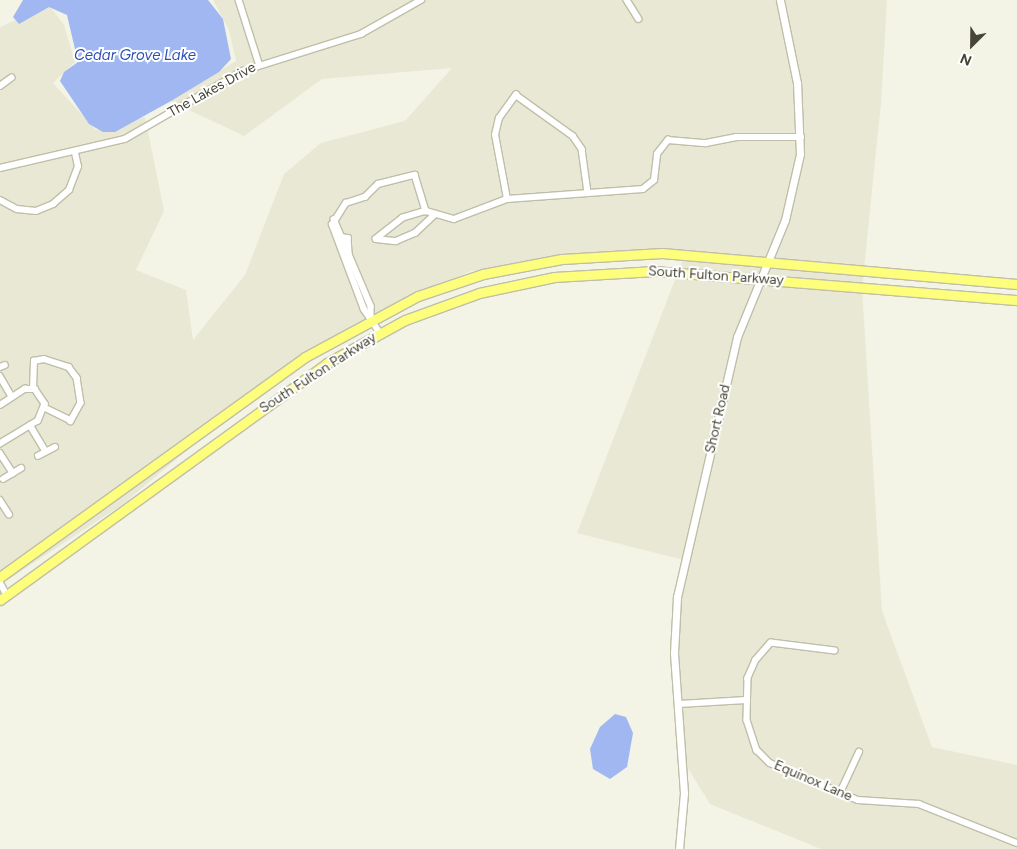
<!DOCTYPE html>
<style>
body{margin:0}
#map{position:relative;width:1017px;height:849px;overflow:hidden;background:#f3f4e6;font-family:Figtree,sans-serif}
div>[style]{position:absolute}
.residential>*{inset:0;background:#e8e8d4}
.water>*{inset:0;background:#a1b7f2}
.roads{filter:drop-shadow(1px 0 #bfbfa9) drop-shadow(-1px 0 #bfbfa9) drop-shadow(0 1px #bfbfa9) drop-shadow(0 -1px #bfbfa9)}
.minor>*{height:5.5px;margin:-2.75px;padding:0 2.75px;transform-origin:2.75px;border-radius:2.75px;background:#fff}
.tertiary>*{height:7px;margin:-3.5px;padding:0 3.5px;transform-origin:3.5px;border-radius:3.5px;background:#fff}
.trunk>*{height:9px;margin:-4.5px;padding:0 4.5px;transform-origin:4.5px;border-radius:4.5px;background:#fefe7d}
span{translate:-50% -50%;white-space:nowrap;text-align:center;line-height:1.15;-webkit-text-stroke:4px #fff;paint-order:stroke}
.street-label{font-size:14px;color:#474535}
.water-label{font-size:15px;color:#2c4fb5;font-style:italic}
.north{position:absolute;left:947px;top:20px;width:50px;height:50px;-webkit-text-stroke:4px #fff;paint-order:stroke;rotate:203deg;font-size:14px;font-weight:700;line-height:20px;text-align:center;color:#474535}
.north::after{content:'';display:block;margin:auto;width:18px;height:22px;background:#474535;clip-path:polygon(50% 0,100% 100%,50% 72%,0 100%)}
</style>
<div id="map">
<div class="residential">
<div style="clip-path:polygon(213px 0,887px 0,881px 103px,862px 288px,882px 611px,932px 747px,1017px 765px,1017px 849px,821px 849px,710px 804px,680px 755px,673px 643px,684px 560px,577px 533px,683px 259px,594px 258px,471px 271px,374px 314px,198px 441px,123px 504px,0 585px,0 27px,49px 5px,64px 25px,75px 62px,53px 83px,96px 130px,145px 117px,164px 211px,136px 270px,186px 290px,193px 340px,245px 275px,284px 174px,321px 143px,405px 121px,452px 68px,322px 79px,244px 136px,170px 101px,236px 61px,229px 30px)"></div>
</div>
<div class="water">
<div style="clip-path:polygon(23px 0,208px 0,223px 19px,231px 59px,219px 72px,171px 101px,115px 132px,103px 132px,89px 124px,60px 81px,64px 72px,78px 62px,67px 15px,49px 7px,19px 24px,13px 17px)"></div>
<div style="clip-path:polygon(615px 714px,626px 717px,633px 733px,627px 767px,610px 779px,593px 769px,590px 749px,600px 727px)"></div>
</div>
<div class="roads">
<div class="minor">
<div style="left:239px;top:0;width:66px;rotate:72.4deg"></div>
<div style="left:627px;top:0;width:22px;rotate:58deg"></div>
<div style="left:0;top:86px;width:14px;rotate:-36deg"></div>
<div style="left:0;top:168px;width:128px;rotate:-13.1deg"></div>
<div style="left:125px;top:139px;width:136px;rotate:-30deg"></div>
<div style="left:243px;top:71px;width:124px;rotate:-17.4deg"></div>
<div style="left:361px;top:34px;width:69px;rotate:-29.5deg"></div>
<div style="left:507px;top:199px;width:65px;rotate:-100.6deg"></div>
<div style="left:495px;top:135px;width:17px;rotate:-77deg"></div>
<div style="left:499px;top:118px;width:29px;rotate:-54deg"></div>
<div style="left:516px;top:95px;width:70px;rotate:35.7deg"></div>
<div style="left:573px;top:136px;width:16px;rotate:55deg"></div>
<div style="left:582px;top:149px;width:44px;rotate:82.2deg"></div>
<div style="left:0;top:200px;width:19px;rotate:28deg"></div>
<div style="left:17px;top:209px;width:19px;rotate:6deg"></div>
<div style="left:36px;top:211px;width:18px;rotate:-22deg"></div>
<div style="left:53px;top:204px;width:21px;rotate:-41deg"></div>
<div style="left:69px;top:190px;width:25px;rotate:-69deg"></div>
<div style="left:78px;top:167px;width:14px;rotate:-102deg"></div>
<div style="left:426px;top:211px;width:24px;rotate:163deg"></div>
<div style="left:403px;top:218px;width:34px;rotate:142deg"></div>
<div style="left:376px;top:239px;width:20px;rotate:6deg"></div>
<div style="left:396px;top:241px;width:21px;rotate:-23deg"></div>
<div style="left:415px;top:233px;width:25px;rotate:-43deg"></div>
<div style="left:334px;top:219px;width:95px;rotate:67deg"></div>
<div style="left:371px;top:306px;width:10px;rotate:90deg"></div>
<div style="left:340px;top:237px;width:8px;rotate:7deg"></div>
<div style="left:348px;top:238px;width:15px;rotate:86deg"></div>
<div style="left:379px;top:332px;width:27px;rotate:-124deg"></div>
<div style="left:364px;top:310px;width:91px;rotate:-110.6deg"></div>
<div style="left:332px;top:225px;width:26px;rotate:-58deg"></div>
<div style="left:346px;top:203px;width:20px;rotate:-18deg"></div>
<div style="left:365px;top:197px;width:18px;rotate:-45deg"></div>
<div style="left:378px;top:184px;width:38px;rotate:-14deg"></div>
<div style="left:415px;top:175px;width:38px;rotate:73deg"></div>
<div style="left:426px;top:211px;width:29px;rotate:16deg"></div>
<div style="left:454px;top:219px;width:57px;rotate:-20.7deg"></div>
<div style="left:507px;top:199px;width:136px;rotate:-4.2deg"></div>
<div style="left:643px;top:189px;width:14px;rotate:-39deg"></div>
<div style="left:654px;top:180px;width:26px;rotate:-83deg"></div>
<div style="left:657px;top:154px;width:18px;rotate:-52deg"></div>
<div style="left:668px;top:140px;width:38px;rotate:5deg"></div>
<div style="left:706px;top:143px;width:31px;rotate:-11deg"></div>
<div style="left:736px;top:137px;width:65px"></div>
<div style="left:0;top:367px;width:5px;rotate:-22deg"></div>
<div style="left:0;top:376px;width:24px;rotate:60deg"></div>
<div style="left:33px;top:389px;width:28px;rotate:-88deg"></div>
<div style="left:34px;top:361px;width:10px;rotate:-11deg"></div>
<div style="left:44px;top:359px;width:26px;rotate:18deg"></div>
<div style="left:69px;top:367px;width:14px;rotate:54deg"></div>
<div style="left:77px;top:378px;width:25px;rotate:81deg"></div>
<div style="left:81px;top:403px;width:21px;rotate:119deg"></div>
<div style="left:71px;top:421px;width:30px;rotate:-154deg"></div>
<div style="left:0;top:405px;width:30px;rotate:-33deg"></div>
<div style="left:25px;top:389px;width:10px"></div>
<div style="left:35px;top:389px;width:18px;rotate:56deg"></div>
<div style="left:45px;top:404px;width:18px;rotate:112deg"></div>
<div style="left:38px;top:421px;width:44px;rotate:148.8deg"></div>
<div style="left:30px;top:425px;width:31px;rotate:59deg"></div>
<div style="left:0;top:453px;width:24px;rotate:57deg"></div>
<div style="left:38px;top:456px;width:19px;rotate:-28deg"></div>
<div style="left:3px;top:479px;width:21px;rotate:-31deg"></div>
<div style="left:0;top:500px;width:17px;rotate:57deg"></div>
<div style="left:0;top:582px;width:15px;rotate:62deg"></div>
<div style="left:835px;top:651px;width:64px;rotate:-172.9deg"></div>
<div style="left:771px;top:643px;width:23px;rotate:131deg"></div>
<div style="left:756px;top:660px;width:20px;rotate:114deg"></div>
<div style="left:748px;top:678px;width:42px;rotate:91.4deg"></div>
<div style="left:747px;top:720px;width:32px;rotate:72deg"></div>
<div style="left:757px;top:750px;width:18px;rotate:45deg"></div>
<div style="left:770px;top:763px;width:95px;rotate:22.8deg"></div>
<div style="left:858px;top:800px;width:61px;rotate:3.8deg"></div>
<div style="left:919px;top:804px;width:105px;rotate:21.7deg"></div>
<div style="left:678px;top:704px;width:69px;rotate:-3.3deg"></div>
<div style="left:840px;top:793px;width:45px;rotate:-65.1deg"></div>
</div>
<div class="tertiary">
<div style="left:679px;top:849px;width:56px;rotate:-84.9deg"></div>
<div style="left:684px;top:793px;width:140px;rotate:-94.1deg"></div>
<div style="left:674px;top:653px;width:56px;rotate:-86.9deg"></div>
<div style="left:677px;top:597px;width:267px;rotate:-77deg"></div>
<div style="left:737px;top:337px;width:126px;rotate:-67.7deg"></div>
<div style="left:785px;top:220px;width:68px;rotate:-77.2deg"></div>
<div style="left:800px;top:154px;width:71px;rotate:-92.4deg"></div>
<div style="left:797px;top:83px;width:85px;rotate:-101.6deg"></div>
</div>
<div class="trunk">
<div style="left:0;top:577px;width:376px;rotate:-35.8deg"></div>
<div style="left:305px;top:357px;width:128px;rotate:-28.4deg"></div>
<div style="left:418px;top:296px;width:69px;rotate:-18.7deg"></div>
<div style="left:483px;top:274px;width:80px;rotate:-10.8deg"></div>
<div style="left:562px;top:259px;width:100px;rotate:-3.4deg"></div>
<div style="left:662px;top:253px;width:356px;rotate:5deg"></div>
<div style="left:0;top:600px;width:404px;rotate:-35.9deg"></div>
<div style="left:327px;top:363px;width:89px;rotate:-28.9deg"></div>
<div style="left:405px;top:320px;width:79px;rotate:-20deg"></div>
<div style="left:479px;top:293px;width:77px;rotate:-12deg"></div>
<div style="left:554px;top:277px;width:101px;rotate:-3.4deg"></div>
<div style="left:655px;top:271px;width:363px;rotate:4.6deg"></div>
</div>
</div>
<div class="street-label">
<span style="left:212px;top:90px;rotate:-29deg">The Lakes Drive</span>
<span style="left:716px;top:276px;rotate:4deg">South Fulton Parkway</span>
<span style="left:318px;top:373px;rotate:-33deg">South Fulton Parkway</span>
<span style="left:718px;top:419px;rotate:-77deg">Short Road</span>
<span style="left:813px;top:781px;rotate:23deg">Equinox Lane</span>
</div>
<div class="water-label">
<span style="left:135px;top:56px">Cedar Grove Lake</span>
</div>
<div class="north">N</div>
</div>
